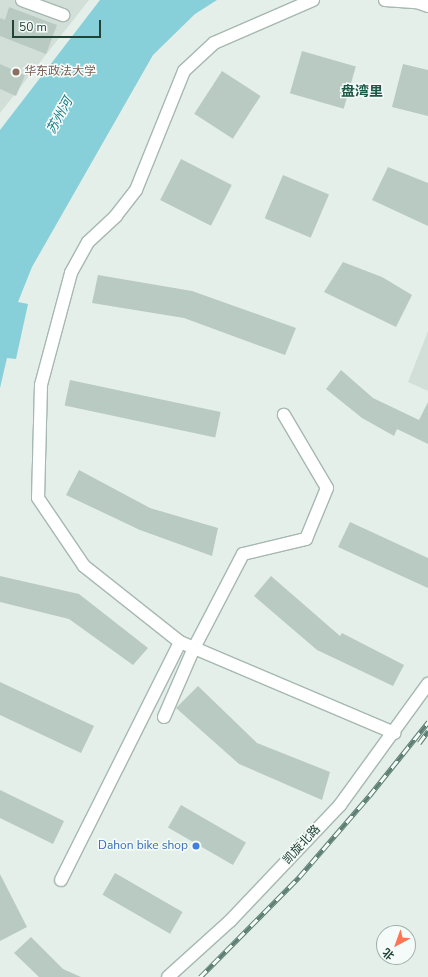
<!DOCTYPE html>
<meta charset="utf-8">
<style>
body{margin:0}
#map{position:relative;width:428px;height:977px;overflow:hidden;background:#e4efea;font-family:"Nunito Sans","Noto Sans SC",sans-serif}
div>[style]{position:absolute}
.built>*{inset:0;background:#d2dfd8}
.water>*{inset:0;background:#87d0d9}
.building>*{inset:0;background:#b9cac2;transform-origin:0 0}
.roads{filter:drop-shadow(1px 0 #a6b8b1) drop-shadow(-1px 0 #a6b8b1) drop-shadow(0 1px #a6b8b1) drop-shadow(0 -1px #a6b8b1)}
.minor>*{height:12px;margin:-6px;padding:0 6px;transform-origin:6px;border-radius:6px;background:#fff}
.rail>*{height:4.5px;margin-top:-2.25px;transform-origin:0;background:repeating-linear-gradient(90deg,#f5fbf8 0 9px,#5c7e73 0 18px);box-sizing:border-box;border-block:1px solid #5c7e73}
.dots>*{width:11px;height:11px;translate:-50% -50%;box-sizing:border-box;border:2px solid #f5fbf8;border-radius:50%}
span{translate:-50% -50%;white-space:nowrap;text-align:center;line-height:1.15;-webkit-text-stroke:3px #f5fbf8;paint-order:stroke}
.education-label{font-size:12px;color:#785e54}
.left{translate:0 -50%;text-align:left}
.street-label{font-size:12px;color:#214338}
.shop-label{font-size:12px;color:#366cbe}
.right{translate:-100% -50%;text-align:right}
.water-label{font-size:13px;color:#147986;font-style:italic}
.quarter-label{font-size:14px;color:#1b5846;font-weight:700}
.north{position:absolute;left:376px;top:925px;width:40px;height:40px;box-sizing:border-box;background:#f5fbf8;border:1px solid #a0b1ab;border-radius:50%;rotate:221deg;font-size:11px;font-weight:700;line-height:16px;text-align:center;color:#214338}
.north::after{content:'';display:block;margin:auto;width:14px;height:18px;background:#ff7452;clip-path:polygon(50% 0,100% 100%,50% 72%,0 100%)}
.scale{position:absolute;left:12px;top:20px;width:89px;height:18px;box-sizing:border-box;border:2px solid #214338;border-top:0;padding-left:5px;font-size:12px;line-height:14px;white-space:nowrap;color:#214338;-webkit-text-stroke:3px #f5fbf8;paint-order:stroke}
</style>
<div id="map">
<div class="built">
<div style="clip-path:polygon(0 0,89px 0,0 113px)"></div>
<div style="clip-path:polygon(428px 331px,428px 391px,408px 382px)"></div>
</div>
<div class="water">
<div style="clip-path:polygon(100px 0,217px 0,195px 14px,153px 55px,32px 267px,18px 302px,28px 304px,16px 359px,7px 358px,0 388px,0 130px)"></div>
</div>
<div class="building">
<div style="clip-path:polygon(9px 7px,57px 25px,46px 54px,0 36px,0 18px,5px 20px)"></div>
<div style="left:302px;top:51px;width:56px;height:44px;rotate:16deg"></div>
<div style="clip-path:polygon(0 64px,25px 75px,16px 96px,0 89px)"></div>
<div style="clip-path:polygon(403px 64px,428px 70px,428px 116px,392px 107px)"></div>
<div style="left:222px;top:71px;width:46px;height:51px;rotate:33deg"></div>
<div style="left:181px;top:159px;width:57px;height:46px;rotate:27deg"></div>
<div style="clip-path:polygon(388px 167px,428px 183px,428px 226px,372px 200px)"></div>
<div style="left:283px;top:175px;width:50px;height:47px;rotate:23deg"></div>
<div style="clip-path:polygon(343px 262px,382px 277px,412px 295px,396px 327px,324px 292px)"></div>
<div style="clip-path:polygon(98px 275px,192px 291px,296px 328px,285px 355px,184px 318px,92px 303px)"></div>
<div style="clip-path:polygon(341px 370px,373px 398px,419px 420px,428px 402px,428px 444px,397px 429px,394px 436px,362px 418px,326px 389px)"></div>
<div style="left:70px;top:380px;width:154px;height:26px;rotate:12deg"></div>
<div style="clip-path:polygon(79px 470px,150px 508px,218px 528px,212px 556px,140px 530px,66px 495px)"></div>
<div style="clip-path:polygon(350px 522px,428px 558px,428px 588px,338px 547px)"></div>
<div style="clip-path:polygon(0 576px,79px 594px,148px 648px,133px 665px,69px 619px,0 602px)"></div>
<div style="clip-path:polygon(271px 576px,340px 636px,342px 633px,404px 665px,393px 686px,317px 650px,254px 596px)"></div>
<div style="clip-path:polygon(0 682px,94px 726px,81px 753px,0 715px)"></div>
<div style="clip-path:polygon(198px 686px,257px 743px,330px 772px,322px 800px,239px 764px,176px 708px)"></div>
<div style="clip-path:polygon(0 790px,64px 821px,53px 844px,0 818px)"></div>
<div style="left:181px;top:805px;width:75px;height:26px;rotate:30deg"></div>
<div style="left:115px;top:873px;width:78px;height:25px;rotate:30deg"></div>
<div style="clip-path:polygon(0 874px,27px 927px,0 941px)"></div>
<div style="clip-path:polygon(31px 937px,63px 969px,81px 977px,39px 977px,14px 953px)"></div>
</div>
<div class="roads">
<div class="minor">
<div style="left:22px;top:0;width:44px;rotate:20.1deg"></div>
<div style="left:313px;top:0;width:108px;rotate:156.5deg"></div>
<div style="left:214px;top:43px;width:41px;rotate:137deg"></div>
<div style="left:184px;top:71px;width:128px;rotate:112deg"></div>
<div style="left:136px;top:190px;width:33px;rotate:128deg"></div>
<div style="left:116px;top:216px;width:38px;rotate:137deg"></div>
<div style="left:88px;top:242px;width:35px;rotate:119deg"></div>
<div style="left:71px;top:273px;width:116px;rotate:105deg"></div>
<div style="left:41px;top:385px;width:113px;rotate:91.5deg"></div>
<div style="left:38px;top:498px;width:82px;rotate:55.9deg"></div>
<div style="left:84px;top:566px;width:122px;rotate:38.4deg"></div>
<div style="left:180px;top:642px;width:233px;rotate:23deg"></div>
<div style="left:385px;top:0;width:32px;rotate:4deg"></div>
<div style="left:417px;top:2px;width:12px;rotate:20deg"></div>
<div style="left:164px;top:717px;width:75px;rotate:-66.5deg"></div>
<div style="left:194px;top:648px;width:106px;rotate:-62.5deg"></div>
<div style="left:243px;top:554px;width:65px;rotate:-13.4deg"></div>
<div style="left:306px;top:539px;width:55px;rotate:-67.6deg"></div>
<div style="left:327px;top:488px;width:85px;rotate:-120.5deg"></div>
<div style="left:61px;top:880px;width:266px;rotate:-63.4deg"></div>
<div style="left:168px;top:977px;width:84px;rotate:-42.1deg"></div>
<div style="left:230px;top:921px;width:160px;rotate:-46.5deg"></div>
<div style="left:340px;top:805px;width:150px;rotate:-54deg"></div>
</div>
</div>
<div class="rail">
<div style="left:419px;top:743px;width:15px;rotate:-53deg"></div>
<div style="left:200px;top:977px;width:141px;rotate:-45.3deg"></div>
<div style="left:299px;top:877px;width:107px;rotate:-49.2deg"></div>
<div style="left:369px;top:796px;width:95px;rotate:-51.4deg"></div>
</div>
<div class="dots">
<div style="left:16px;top:72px;background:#8d6e63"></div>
<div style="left:196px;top:846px;background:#3f7fe0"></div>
</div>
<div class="education-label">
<span class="left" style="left:24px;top:72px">华东政法大学</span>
</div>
<div class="street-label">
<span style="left:302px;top:845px;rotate:-47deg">凯旋北路</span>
</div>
<div class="shop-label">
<span class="right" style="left:188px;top:846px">Dahon bike shop</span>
</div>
<div class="water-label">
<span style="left:60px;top:116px;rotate:-61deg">苏州河</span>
</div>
<div class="quarter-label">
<span style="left:362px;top:92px">盘湾里</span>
</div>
<div class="north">北</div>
<div class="scale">50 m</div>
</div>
